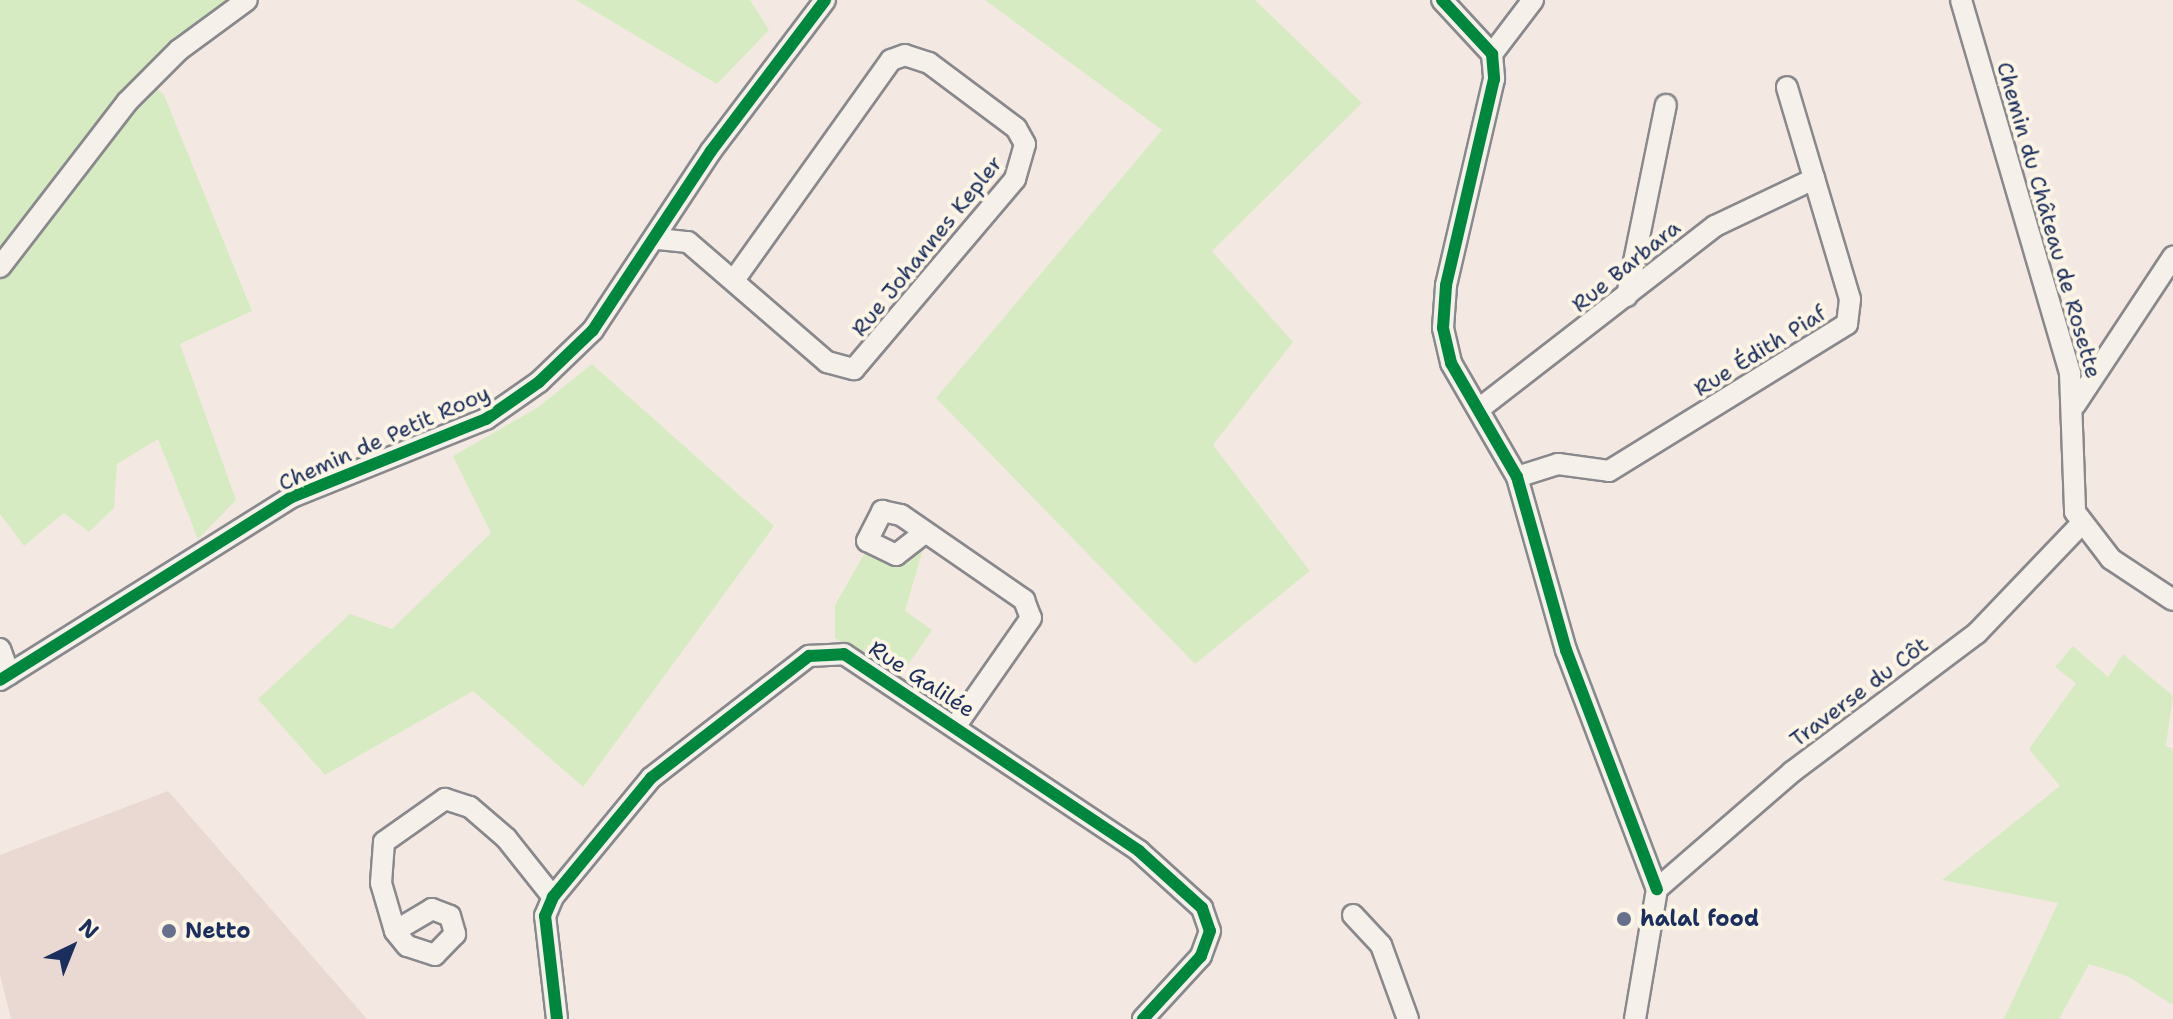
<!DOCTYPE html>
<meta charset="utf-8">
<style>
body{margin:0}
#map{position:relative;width:2173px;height:1019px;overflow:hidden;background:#f3e9e2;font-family:"Shantell Sans",sans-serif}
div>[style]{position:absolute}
.built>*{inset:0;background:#ead9d3}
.green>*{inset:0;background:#d7ebc3}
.roads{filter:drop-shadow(2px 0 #88888d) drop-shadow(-2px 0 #88888d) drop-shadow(0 2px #88888d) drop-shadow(0 -2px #88888d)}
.minor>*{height:20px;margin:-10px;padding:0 10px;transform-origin:10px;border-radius:10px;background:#f5f1ea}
.cycleway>*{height:12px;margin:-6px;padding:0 6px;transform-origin:6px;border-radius:6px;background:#00873e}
.dots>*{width:22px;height:22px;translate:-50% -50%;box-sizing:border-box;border:4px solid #fcf5e5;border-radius:50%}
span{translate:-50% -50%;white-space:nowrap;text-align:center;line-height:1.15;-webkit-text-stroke:8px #fcf5e5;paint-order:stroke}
.street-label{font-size:22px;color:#1b2f5e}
.poi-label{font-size:22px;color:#1b2f5e;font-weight:700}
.left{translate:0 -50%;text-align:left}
.north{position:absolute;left:32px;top:907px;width:80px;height:80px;-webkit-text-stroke:6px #fcf5e5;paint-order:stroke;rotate:43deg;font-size:22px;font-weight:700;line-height:32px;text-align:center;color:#1b2f5e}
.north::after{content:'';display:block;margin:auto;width:28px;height:36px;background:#1b2f5e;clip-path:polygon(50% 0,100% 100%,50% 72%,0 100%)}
</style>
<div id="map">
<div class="built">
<div style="clip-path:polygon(168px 791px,367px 1019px,11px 1019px,0 975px,0 855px)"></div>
</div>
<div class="green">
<div style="clip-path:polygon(0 0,231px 0,143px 75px,164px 95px,252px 311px,180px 344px,236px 500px,198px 539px,158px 439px,117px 464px,114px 508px,89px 532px,64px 513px,24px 546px,0 514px)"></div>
<div style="clip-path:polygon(576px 0,750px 0,769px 30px,717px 84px)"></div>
<div style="clip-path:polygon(985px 0,1255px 0,1362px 103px,1212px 251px,1293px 342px,1213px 445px,1310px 571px,1195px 664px,936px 398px,1162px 130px)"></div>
<div style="clip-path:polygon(592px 364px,774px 526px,583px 787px,473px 691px,325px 775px,258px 699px,350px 614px,392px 629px,491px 533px,453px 456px,537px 408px)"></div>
<div style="clip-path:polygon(867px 549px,923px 549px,905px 611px,932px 630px,901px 675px,835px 638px,835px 605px)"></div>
<div style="clip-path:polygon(2073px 646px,2108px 677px,2123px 654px,2173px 696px,2166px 746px,2173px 749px,2173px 1005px,2127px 976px,2089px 964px,2059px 1019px,2004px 1019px,2058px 903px,1942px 880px,2060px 786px,2029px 749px,2076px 683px,2055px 667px)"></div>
</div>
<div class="roads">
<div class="minor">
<div style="left:1442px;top:0;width:74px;rotate:47.2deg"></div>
<div style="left:1492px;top:54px;width:25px;rotate:85deg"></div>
<div style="left:1494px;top:79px;width:212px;rotate:103.1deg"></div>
<div style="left:1446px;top:286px;width:42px;rotate:94.1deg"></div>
<div style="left:1443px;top:328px;width:36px;rotate:77deg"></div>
<div style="left:1451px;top:363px;width:132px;rotate:59.9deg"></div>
<div style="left:1517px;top:477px;width:180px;rotate:74.2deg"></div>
<div style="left:1566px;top:650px;width:256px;rotate:69.2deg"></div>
<div style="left:1961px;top:0;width:389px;rotate:73.7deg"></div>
<div style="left:2070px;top:373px;width:139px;rotate:87.9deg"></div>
<div style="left:2075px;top:512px;width:59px;rotate:52.5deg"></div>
<div style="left:2111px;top:559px;width:74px;rotate:33.5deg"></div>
<div style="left:1492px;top:54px;width:68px;rotate:-52.8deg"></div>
<div style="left:658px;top:239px;width:30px;rotate:6deg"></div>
<div style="left:688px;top:242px;width:184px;rotate:40.8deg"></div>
<div style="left:827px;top:362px;width:28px;rotate:15deg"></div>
<div style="left:854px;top:369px;width:249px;rotate:-49.7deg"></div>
<div style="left:1015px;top:179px;width:36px;rotate:-74deg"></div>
<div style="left:1025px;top:144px;width:18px;rotate:-119deg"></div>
<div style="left:1016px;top:128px;width:109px;rotate:-143.2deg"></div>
<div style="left:929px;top:63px;width:25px;rotate:-162deg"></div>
<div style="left:905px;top:55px;width:15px;rotate:160deg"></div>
<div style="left:891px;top:60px;width:269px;rotate:125.5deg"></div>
<div style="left:0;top:267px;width:208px;rotate:-52.4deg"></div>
<div style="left:127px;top:102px;width:74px;rotate:-45deg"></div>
<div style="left:179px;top:50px;width:84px;rotate:-36.3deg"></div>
<div style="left:1627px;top:296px;width:195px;rotate:-78.5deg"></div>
<div style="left:2075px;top:405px;width:178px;rotate:-56.5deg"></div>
<div style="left:1479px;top:409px;width:299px;rotate:-37.8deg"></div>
<div style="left:1715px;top:226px;width:110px;rotate:-25.4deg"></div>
<div style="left:1517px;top:477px;width:43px;rotate:-17.6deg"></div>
<div style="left:1558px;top:464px;width:51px;rotate:7.8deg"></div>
<div style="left:1609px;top:471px;width:280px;rotate:-31.7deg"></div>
<div style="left:1847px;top:324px;width:25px;rotate:-83deg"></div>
<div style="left:1850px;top:299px;width:221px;rotate:-106.6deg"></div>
<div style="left:923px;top:534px;width:34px;rotate:142deg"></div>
<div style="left:896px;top:555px;width:32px;rotate:-154deg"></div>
<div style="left:867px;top:541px;width:34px;rotate:-63deg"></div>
<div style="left:882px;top:511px;width:19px;rotate:12deg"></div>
<div style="left:901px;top:515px;width:150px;rotate:34.6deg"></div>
<div style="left:1024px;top:600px;width:19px;rotate:69deg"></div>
<div style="left:1031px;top:618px;width:129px;rotate:124.9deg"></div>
<div style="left:0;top:649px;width:27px;rotate:70deg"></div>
<div style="left:0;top:680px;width:345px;rotate:-32.1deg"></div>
<div style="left:292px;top:497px;width:209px;rotate:-21.9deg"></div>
<div style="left:486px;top:419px;width:65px;rotate:-34.9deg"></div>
<div style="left:539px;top:382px;width:75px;rotate:-43.9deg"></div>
<div style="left:593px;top:330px;width:214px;rotate:-56.6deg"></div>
<div style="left:711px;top:151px;width:189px;rotate:-52.9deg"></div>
<div style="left:1657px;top:889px;width:179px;rotate:-40.9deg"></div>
<div style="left:1792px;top:772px;width:231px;rotate:-36.9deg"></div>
<div style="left:1977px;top:633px;width:151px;rotate:-46.3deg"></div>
<div style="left:1353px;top:915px;width:41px;rotate:47deg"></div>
<div style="left:1381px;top:945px;width:79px;rotate:70deg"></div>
<div style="left:395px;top:931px;width:43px;rotate:-30.7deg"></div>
<div style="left:432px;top:909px;width:19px;rotate:21deg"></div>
<div style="left:450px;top:916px;width:19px;rotate:74deg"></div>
<div style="left:455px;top:934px;width:29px;rotate:134deg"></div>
<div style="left:435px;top:955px;width:29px;rotate:-162deg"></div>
<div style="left:407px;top:946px;width:19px;rotate:-129deg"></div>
<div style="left:395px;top:931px;width:50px;rotate:-106.3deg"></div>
<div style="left:381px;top:883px;width:41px;rotate:-85.8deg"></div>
<div style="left:384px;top:842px;width:75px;rotate:-35.2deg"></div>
<div style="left:445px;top:799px;width:26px;rotate:18deg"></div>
<div style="left:470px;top:807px;width:48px;rotate:40.7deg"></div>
<div style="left:506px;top:838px;width:75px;rotate:51.5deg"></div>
<div style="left:557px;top:1019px;width:104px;rotate:-96.6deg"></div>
<div style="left:545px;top:916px;width:21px;rotate:-67deg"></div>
<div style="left:553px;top:897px;width:154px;rotate:-50.5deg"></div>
<div style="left:651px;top:778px;width:200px;rotate:-37.7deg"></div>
<div style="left:809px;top:656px;width:35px;rotate:-3deg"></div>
<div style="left:844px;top:654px;width:355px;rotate:33.7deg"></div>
<div style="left:1139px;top:851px;width:85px;rotate:42.1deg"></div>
<div style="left:1202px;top:908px;width:24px;rotate:71deg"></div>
<div style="left:1210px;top:931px;width:27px;rotate:110deg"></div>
<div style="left:1201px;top:956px;width:86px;rotate:132.6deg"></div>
<div style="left:1635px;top:1019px;width:132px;rotate:-80.4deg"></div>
</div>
</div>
<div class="cycleway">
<div style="left:1442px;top:0;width:74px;rotate:47.2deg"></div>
<div style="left:1492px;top:54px;width:25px;rotate:85deg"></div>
<div style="left:1494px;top:79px;width:212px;rotate:103.1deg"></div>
<div style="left:1446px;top:286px;width:42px;rotate:94.1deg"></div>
<div style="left:1443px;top:328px;width:36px;rotate:77deg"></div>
<div style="left:1451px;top:363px;width:132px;rotate:59.9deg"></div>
<div style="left:1517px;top:477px;width:180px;rotate:74.2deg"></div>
<div style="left:1566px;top:650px;width:256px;rotate:69.2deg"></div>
<div style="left:0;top:680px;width:345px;rotate:-32.1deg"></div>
<div style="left:292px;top:497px;width:209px;rotate:-21.9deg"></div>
<div style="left:486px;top:419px;width:65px;rotate:-34.9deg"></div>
<div style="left:539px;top:382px;width:75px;rotate:-43.9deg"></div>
<div style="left:593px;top:330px;width:214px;rotate:-56.6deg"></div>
<div style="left:711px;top:151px;width:189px;rotate:-52.9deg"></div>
<div style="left:557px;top:1019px;width:104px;rotate:-96.6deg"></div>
<div style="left:545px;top:916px;width:21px;rotate:-67deg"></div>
<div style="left:553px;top:897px;width:154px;rotate:-50.5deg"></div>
<div style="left:651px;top:778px;width:200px;rotate:-37.7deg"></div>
<div style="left:809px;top:656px;width:35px;rotate:-3deg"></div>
<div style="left:844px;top:654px;width:355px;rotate:33.7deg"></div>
<div style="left:1139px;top:851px;width:85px;rotate:42.1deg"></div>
<div style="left:1202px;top:908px;width:24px;rotate:71deg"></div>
<div style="left:1210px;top:931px;width:27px;rotate:110deg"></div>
<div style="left:1201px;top:956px;width:86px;rotate:132.6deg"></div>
</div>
<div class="dots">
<div style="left:1624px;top:919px;background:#67708c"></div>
<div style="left:169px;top:931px;background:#67708c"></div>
</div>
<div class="street-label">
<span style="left:2049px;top:220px;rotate:74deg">Chemin du Château de Rosette</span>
<span style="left:927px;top:246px;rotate:-51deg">Rue Johannes Kepler</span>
<span style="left:1626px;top:266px;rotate:-39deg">Rue Barbara</span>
<span style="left:1760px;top:351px;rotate:-32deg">Rue Édith Piaf</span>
<span style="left:384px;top:438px;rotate:-24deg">Chemin de Petit Rooy</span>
<span style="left:922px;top:679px;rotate:33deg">Rue Galilée</span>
<span style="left:1859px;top:692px;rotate:-37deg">Traverse du Côt</span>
</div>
<div class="poi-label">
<span class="left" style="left:1640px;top:919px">halal food</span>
<span class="left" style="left:185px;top:931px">Netto</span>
</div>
<div class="north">N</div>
</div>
